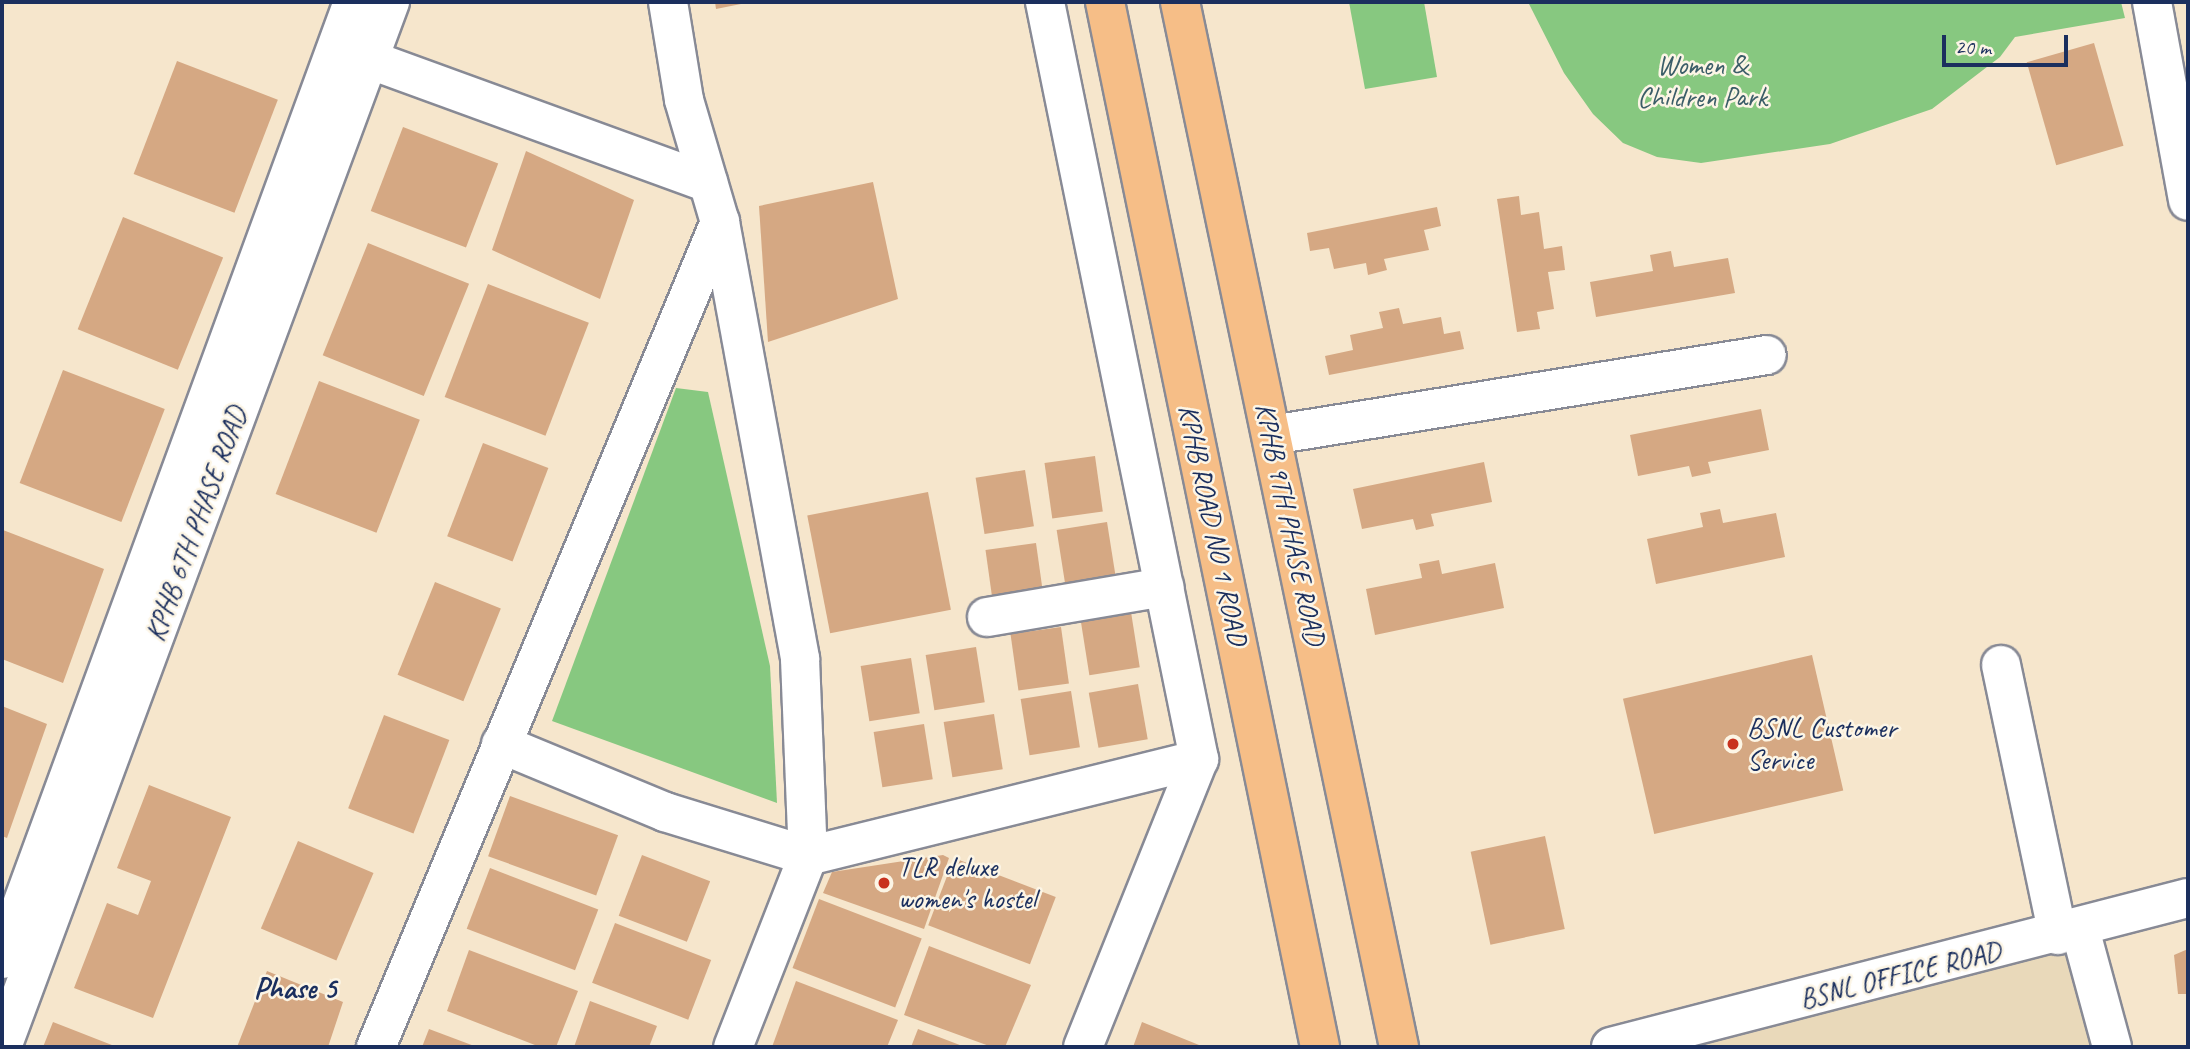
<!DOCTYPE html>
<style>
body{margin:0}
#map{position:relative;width:2190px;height:1049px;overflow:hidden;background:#f6e6cc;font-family:Caveat,sans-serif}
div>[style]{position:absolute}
.built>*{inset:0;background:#e9d9ba}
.green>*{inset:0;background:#87c880}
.building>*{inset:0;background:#d5a883;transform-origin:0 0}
.roads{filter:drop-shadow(2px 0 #888a95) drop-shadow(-2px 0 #888a95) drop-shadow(0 2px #888a95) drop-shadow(0 -2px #888a95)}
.minor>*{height:38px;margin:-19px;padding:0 19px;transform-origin:19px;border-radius:19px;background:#fff}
.major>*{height:38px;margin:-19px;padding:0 19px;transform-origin:19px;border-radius:19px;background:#f6be87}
.dots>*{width:19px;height:19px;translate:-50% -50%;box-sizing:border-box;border:4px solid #fcf5e5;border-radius:50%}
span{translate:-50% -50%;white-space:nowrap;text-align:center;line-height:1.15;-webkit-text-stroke:5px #fcf5e5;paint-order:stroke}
.park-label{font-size:28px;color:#3b5d68}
.street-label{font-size:28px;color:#1b2f5e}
.poi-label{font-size:28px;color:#1b2f5e}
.left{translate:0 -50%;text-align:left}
.neighbourhood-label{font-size:30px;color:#1b2f5e;font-weight:700}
.frame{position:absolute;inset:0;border:4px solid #1b2f5e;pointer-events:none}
.scale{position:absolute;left:1942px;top:35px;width:126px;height:32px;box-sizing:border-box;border:4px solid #1b2f5e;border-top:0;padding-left:9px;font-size:21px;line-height:24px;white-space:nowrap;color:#1b2f5e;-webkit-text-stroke:5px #fcf5e5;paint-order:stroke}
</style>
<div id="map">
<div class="built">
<div style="clip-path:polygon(2058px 935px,2112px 1047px,1611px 1047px)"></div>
</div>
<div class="green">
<div style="clip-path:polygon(1349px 2px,1424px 2px,1437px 77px,1365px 89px)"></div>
<div style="clip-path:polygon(1528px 2px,2121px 2px,2125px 18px,2015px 37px,2000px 57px,1932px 109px,1830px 144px,1701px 163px,1657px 157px,1623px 143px,1593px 114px,1564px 73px)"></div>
<div style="clip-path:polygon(676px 388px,708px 392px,770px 666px,777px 803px,552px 721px)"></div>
</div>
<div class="building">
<div style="clip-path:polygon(715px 2px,746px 2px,746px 3px,716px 9px)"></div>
<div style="left:2094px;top:43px;width:107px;height:70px;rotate:74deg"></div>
<div style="left:177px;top:61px;width:108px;height:121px;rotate:21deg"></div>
<div style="left:403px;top:127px;width:102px;height:90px;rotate:21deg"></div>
<div style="clip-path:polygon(526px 151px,634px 200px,600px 299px,492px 250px)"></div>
<div style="clip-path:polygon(873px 182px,898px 299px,768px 342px,759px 206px)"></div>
<div style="clip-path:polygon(1519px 196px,1521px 215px,1539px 212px,1544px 249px,1562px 246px,1565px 270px,1548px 272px,1554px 309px,1537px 312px,1540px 329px,1517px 332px,1497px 199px)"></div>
<div style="clip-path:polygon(1437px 207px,1441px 226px,1424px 230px,1429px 250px,1384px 259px,1387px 270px,1368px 275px,1366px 263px,1334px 269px,1329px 248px,1310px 251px,1307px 233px)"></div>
<div style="left:123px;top:217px;width:108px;height:121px;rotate:22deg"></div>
<div style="left:368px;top:243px;width:109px;height:121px;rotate:22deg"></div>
<div style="clip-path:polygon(1671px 251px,1674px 267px,1728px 258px,1735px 293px,1596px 317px,1590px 282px,1653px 271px,1650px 255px)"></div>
<div style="left:488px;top:284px;width:108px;height:121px;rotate:21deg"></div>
<div style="clip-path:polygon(1399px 308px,1403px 324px,1441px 317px,1444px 334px,1460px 331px,1464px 349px,1329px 375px,1325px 356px,1353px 350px,1350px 335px,1383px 328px,1379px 312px)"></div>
<div style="left:63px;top:370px;width:109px;height:121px;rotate:21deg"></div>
<div style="left:319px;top:381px;width:108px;height:121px;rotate:21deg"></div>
<div style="clip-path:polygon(1761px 409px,1769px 450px,1708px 462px,1711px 473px,1692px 477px,1689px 466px,1638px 476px,1630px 435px)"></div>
<div style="left:483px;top:443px;width:70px;height:100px;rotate:21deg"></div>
<div style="left:1095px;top:456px;width:56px;height:51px;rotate:82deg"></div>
<div style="clip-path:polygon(1484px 462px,1492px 502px,1431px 514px,1434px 526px,1416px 530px,1413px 519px,1362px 529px,1353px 489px)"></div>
<div style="left:1025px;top:470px;width:57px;height:50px;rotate:81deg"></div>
<div style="left:928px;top:492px;width:120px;height:123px;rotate:79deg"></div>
<div style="clip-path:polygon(1720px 509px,1723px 523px,1776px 513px,1785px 557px,1656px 584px,1647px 539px,1703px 527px,1700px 513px)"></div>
<div style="left:1107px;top:522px;width:57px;height:51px;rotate:81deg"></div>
<div style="clip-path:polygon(3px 530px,104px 569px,63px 683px,2px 659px)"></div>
<div style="left:1036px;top:543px;width:56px;height:51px;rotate:82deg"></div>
<div style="clip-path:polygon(1439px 560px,1442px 574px,1495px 563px,1504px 608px,1375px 635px,1366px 589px,1422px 578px,1419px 564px)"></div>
<div style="left:435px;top:582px;width:71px;height:100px;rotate:22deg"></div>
<div style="left:1131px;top:612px;width:56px;height:51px;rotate:81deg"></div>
<div style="left:1061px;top:627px;width:57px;height:51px;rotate:82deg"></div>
<div style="left:976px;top:647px;width:56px;height:51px;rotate:81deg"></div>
<div style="left:1812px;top:655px;width:139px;height:194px;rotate:77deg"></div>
<div style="left:911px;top:658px;width:56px;height:51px;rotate:81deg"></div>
<div style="left:1138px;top:684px;width:56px;height:50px;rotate:80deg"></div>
<div style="left:1071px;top:691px;width:57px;height:51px;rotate:81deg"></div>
<div style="clip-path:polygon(2px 706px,47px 724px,7px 838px,2px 836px)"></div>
<div style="left:994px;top:714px;width:56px;height:51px;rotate:81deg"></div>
<div style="left:384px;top:715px;width:70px;height:100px;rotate:21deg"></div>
<div style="left:924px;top:724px;width:56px;height:51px;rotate:81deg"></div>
<div style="clip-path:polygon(149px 785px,231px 817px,153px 1018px,74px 988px,107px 903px,138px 915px,151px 881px,117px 868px)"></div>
<div style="left:510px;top:796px;width:115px;height:64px;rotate:20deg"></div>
<div style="left:1545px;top:836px;width:95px;height:76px;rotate:78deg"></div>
<div style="left:298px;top:841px;width:82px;height:95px;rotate:23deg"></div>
<div style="left:642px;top:855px;width:73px;height:65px;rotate:21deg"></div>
<div style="clip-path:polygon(943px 855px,949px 858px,924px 929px,823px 893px,832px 872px)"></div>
<div style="left:954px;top:858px;width:109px;height:72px;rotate:21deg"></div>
<div style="left:490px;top:868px;width:116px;height:65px;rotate:21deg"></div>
<div style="left:819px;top:899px;width:110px;height:74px;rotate:21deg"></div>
<div style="left:615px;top:923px;width:103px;height:64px;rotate:21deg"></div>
<div style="clip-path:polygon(929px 946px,1031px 985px,1005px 1047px,992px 1047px,904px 1015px)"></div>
<div style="clip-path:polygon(2188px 949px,2188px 994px,2178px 994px,2174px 955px)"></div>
<div style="clip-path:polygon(469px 950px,578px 991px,556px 1047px,540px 1047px,447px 1011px)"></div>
<div style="clip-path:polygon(267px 971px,343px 1002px,328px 1047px,237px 1047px)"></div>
<div style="clip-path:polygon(796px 981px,898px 1020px,887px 1047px,772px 1047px)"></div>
<div style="clip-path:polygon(590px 1001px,657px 1026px,649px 1047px,574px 1047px)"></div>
<div style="clip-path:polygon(53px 1022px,117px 1047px,43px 1047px)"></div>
<div style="clip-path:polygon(1142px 1022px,1204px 1047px,1133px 1047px)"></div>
<div style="clip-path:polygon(429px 1029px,477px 1047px,422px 1047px)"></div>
<div style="clip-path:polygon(918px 1029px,965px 1047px,911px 1047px)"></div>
</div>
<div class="roads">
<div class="minor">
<div style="left:668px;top:2px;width:99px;rotate:80.7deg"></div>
<div style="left:684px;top:100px;width:127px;rotate:73.6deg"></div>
<div style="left:720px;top:222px;width:444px;rotate:79.6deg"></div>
<div style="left:800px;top:659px;width:197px;rotate:87.7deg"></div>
<div style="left:808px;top:856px;width:403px;rotate:-13.9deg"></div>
<div style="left:1199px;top:759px;width:773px;rotate:-101.5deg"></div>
<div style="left:2152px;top:2px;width:202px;rotate:79.7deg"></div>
<div style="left:368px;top:59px;width:362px;rotate:20deg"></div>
<div style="left:1272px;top:435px;width:501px;rotate:-9.18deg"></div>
<div style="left:987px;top:617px;width:180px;rotate:-9.6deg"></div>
<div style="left:2001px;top:665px;width:276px;rotate:78.1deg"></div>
<div style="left:501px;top:744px;width:178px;rotate:22.5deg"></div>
<div style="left:665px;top:812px;width:150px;rotate:17.1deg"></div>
<div style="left:808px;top:856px;width:205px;rotate:111.4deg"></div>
<div style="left:2080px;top:929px;width:122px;rotate:74.8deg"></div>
<div style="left:2px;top:959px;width:1019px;rotate:-69.86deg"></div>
<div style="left:2px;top:1047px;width:1115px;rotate:-69.63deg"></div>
<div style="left:376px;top:1047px;width:894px;rotate:-67.37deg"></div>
<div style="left:1083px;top:1047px;width:310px;rotate:-68.1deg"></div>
<div style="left:1611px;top:1047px;width:596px;rotate:-14.48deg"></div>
</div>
<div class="major">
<div style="left:1105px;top:2px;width:1067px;rotate:78.37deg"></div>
<div style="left:1180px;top:2px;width:1068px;rotate:78.16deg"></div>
</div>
</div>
<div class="dots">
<div style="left:1733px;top:744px;background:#c8321e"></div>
<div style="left:884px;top:883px;background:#c8321e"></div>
</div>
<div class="park-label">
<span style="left:1702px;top:81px">Women &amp;<br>Children Park</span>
</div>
<div class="street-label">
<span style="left:196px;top:524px;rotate:-70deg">KPHB 6TH PHASE ROAD</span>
<span style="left:1290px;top:524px;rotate:78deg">KPHB 9TH PHASE ROAD</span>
<span style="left:1213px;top:525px;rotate:78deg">KPHB ROAD NO 1 ROAD</span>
<span style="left:1900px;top:975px;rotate:-14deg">BSNL OFFICE ROAD</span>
</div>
<div class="poi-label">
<span class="left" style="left:1747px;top:744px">BSNL Customer<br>Service</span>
<span class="left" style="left:898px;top:883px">TLR deluxe<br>women's hostel</span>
</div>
<div class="neighbourhood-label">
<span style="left:295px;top:988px">Phase 5</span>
</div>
<div class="frame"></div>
<div class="scale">20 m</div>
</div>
